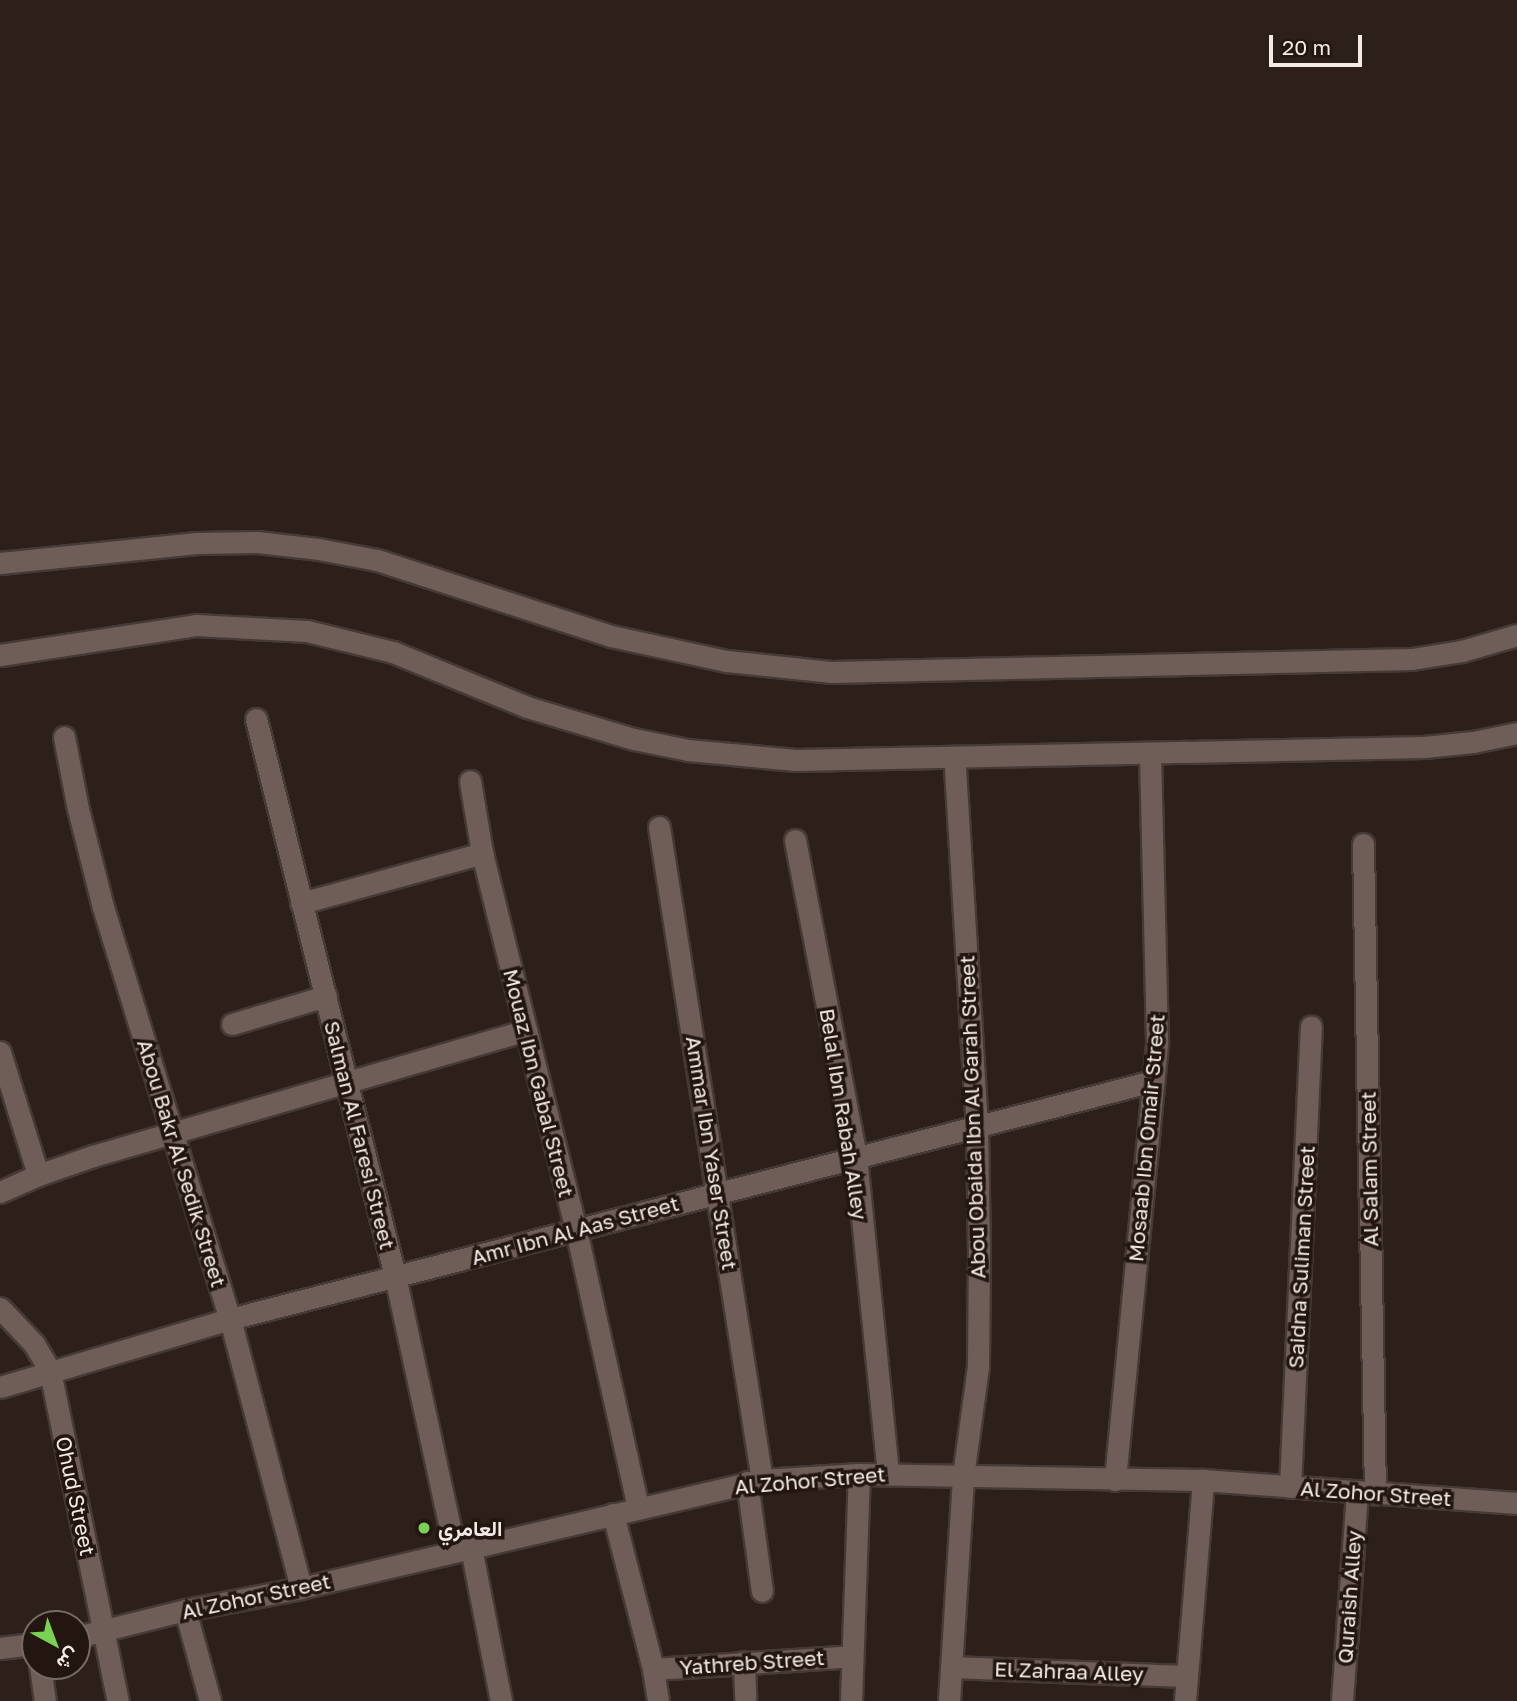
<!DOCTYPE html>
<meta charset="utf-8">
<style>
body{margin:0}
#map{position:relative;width:1517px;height:1701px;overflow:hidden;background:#2d1f1a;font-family:"Golos Text",Vazirmatn,sans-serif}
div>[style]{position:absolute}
.roads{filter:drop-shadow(2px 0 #463a36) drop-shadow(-2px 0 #463a36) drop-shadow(0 2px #463a36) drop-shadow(0 -2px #463a36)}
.street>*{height:21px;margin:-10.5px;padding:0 10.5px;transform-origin:10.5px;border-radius:10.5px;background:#6f5e58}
.secondary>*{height:21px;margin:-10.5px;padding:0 10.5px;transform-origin:10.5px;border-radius:10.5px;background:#6f5e58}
.dots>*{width:19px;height:19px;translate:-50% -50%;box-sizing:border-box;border:4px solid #231611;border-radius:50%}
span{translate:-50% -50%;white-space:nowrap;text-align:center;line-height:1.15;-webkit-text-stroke:7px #231611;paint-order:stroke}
.street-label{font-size:21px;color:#f4eae6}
.poi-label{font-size:21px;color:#f4eae6;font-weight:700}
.left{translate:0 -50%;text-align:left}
.north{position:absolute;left:21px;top:1610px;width:70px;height:70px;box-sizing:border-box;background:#231611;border:2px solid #776b66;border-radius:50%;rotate:139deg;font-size:19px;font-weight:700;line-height:28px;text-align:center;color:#f4eae6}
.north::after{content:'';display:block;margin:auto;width:24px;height:32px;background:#7bd155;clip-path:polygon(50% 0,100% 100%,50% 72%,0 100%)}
.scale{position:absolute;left:1269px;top:35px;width:93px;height:32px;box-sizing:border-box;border:4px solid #f4eae6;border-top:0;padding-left:9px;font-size:21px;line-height:24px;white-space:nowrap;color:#f4eae6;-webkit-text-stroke:5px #231611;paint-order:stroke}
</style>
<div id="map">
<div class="roads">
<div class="street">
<div style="left:256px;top:719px;width:574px;rotate:75.99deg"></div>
<div style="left:395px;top:1276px;width:282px;rotate:77.7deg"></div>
<div style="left:64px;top:737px;width:73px;rotate:79deg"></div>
<div style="left:78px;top:809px;width:101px;rotate:75.7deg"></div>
<div style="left:103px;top:907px;width:431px;rotate:72.9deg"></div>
<div style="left:230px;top:1319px;width:278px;rotate:75.2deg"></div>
<div style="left:470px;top:781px;width:73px;rotate:80.5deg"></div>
<div style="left:482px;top:853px;width:389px;rotate:76deg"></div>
<div style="left:576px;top:1230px;width:285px;rotate:77.4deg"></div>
<div style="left:659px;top:827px;width:661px;rotate:81.04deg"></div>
<div style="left:795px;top:840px;width:324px;rotate:79.1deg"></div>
<div style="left:856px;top:1158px;width:317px;rotate:84.2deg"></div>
<div style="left:1363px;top:844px;width:650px;rotate:88.94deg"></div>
<div style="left:301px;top:903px;width:188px;rotate:-15.4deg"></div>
<div style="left:232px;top:1024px;width:98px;rotate:-16.6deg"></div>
<div style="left:0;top:1052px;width:129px;rotate:72.8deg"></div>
<div style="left:0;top:1192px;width:42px;rotate:-24.1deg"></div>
<div style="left:38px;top:1175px;width:58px;rotate:-19.1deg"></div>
<div style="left:93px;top:1156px;width:451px;rotate:-16.2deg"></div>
<div style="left:0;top:1308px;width:50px;rotate:46.6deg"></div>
<div style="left:34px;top:1344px;width:31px;rotate:59deg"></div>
<div style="left:50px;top:1371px;width:337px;rotate:78.4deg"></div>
<div style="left:0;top:1387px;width:240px;rotate:-16.5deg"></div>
<div style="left:230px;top:1319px;width:953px;rotate:-14.46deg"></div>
<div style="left:1115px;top:1480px;width:441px;rotate:-84.5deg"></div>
<div style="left:1157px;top:1041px;width:288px;rotate:-91.4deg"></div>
<div style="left:747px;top:1482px;width:110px;rotate:82.2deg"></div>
<div style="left:1290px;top:1487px;width:461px;rotate:-87.4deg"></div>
<div style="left:613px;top:1514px;width:160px;rotate:75.5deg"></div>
<div style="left:653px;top:1669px;width:32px;rotate:81deg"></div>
<div style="left:471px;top:1548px;width:156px;rotate:78.9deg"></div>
<div style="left:185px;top:1610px;width:94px;rotate:74.6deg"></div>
<div style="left:77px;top:1637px;width:111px;rotate:-14deg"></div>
<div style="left:185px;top:1610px;width:118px;rotate:-10.7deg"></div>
<div style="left:301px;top:1588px;width:473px;rotate:-13.2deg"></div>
<div style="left:762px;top:1480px;width:97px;rotate:-3.5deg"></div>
<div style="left:859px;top:1474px;width:344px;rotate:1deg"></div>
<div style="left:1203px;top:1480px;width:315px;rotate:4.2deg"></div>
<div style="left:0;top:1648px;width:35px;rotate:-7deg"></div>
<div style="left:744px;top:1662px;width:36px;rotate:88deg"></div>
<div style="left:40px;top:1666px;width:35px;rotate:82deg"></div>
<div style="left:951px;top:1667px;width:236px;rotate:2.2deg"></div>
<div style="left:653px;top:1669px;width:199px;rotate:-3.7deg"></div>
<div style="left:851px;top:1701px;width:227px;rotate:-88deg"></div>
<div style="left:949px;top:1701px;width:225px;rotate:-86.4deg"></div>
<div style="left:963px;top:1476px;width:110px;rotate:-82.2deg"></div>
<div style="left:978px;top:1367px;width:112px;rotate:-89.5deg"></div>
<div style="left:979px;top:1255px;width:127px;rotate:-90.9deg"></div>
<div style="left:977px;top:1128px;width:372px;rotate:-93.5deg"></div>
<div style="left:1185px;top:1701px;width:222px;rotate:-85.3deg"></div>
<div style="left:1342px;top:1701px;width:209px;rotate:-85.9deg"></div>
</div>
<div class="secondary">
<div style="left:0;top:563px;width:198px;rotate:-5.8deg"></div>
<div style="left:197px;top:543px;width:60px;rotate:-1deg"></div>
<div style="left:257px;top:542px;width:61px;rotate:6.5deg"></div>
<div style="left:318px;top:549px;width:60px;rotate:10.6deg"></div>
<div style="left:377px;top:560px;width:246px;rotate:18deg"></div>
<div style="left:611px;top:636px;width:119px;rotate:12.2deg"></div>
<div style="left:727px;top:661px;width:106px;rotate:6deg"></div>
<div style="left:832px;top:672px;width:580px;rotate:-1.28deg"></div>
<div style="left:1412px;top:659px;width:51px;rotate:-9.1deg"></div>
<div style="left:1462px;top:651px;width:57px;rotate:-16.2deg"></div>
<div style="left:0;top:655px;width:198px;rotate:-8.7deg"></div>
<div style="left:196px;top:625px;width:111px;rotate:3.1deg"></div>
<div style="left:307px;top:631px;width:89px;rotate:13.7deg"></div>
<div style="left:393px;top:652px;width:145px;rotate:22.3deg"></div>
<div style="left:527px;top:707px;width:112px;rotate:16.7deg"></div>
<div style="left:634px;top:739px;width:55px;rotate:11.5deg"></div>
<div style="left:688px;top:750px;width:108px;rotate:5.3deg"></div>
<div style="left:796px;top:760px;width:628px;rotate:-1.19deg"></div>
<div style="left:1424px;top:747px;width:49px;rotate:-5.8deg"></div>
<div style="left:1473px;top:742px;width:45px;rotate:-11.6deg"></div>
</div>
</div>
<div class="dots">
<div style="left:424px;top:1528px;background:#7bd155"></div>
</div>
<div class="street-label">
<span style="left:539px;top:1083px;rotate:76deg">Mouaz Ibn Gabal Street</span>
<span style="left:844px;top:1114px;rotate:81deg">Belal Ibn Rabah Alley</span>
<span style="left:972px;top:1117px;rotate:-92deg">Abou Obaida Ibn Al Garah Street</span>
<span style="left:360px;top:1135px;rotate:76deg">Salman Al Faresi Street</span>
<span style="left:1146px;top:1138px;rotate:-85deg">Mosaab Ibn Omair Street</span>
<span style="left:712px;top:1153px;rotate:81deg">Ammar Ibn Yaser Street</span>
<span style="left:182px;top:1163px;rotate:73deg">Abou Bakr Al Sedik Street</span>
<span style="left:1369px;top:1169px;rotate:-91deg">Al Salam Street</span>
<span style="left:575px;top:1230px;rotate:-15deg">Amr Ibn Al Aas Street</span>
<span style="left:1301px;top:1257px;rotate:-87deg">Saidna Suliman Street</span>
<span style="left:810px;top:1480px;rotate:-5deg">Al Zohor Street</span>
<span style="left:1376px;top:1493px;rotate:4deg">Al Zohor Street</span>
<span style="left:76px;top:1496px;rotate:78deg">Ohud Street</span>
<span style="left:256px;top:1596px;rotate:-12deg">Al Zohor Street</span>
<span style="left:1349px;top:1597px;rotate:-86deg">Quraish Alley</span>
<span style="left:752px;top:1662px;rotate:-4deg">Yathreb Street</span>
<span style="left:1069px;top:1671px;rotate:2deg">El Zahraa Alley</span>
</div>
<div class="poi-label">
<span class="left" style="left:438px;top:1528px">العامري</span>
</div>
<div class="north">ش</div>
<div class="scale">20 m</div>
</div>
